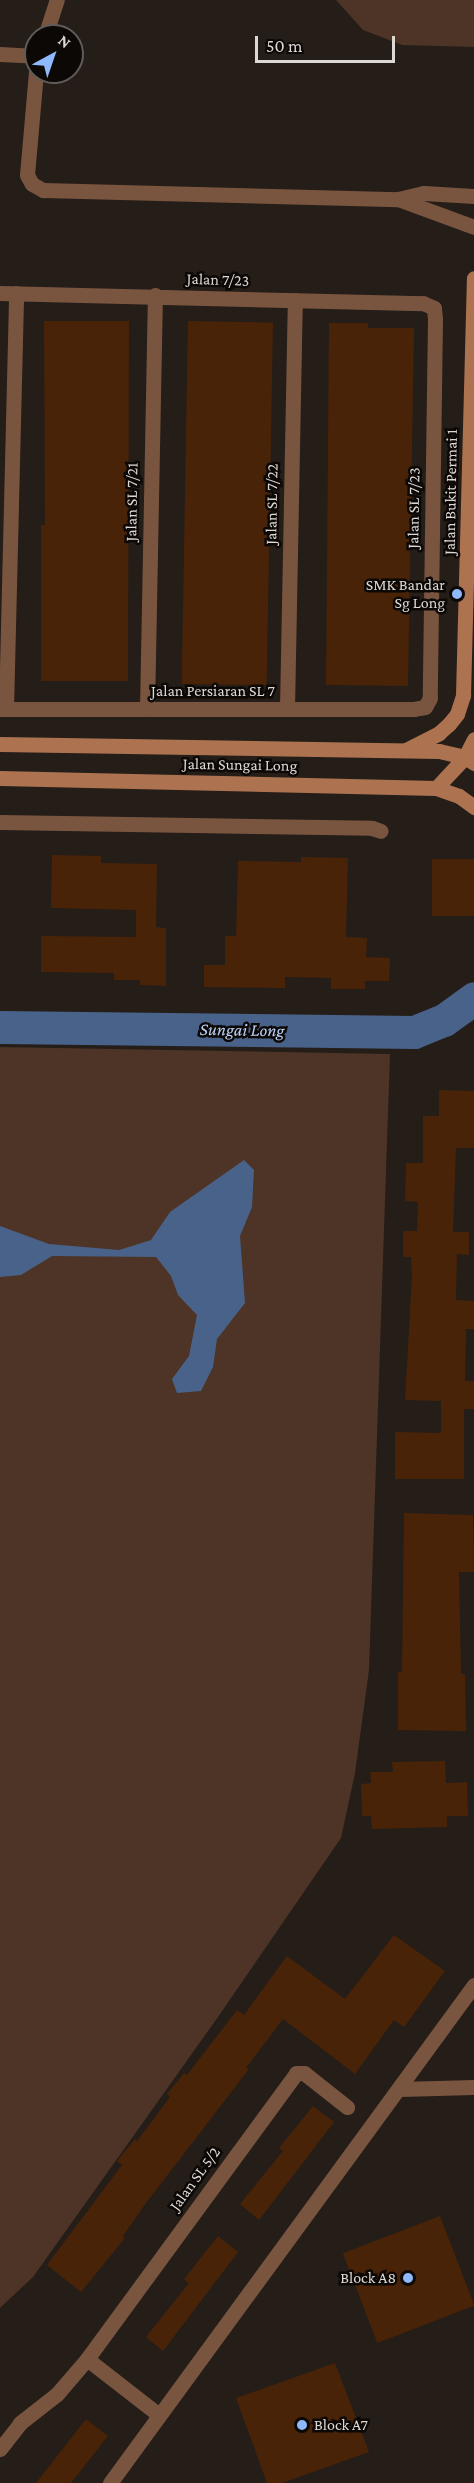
<!DOCTYPE html>
<style>
body{margin:0}
#map{position:relative;width:474px;height:2483px;overflow:hidden;background:#251d18;font-family:"Crimson Pro",serif}
div>[style]{position:absolute}
.green>*{inset:0;background:#4d3426}
.water>*{inset:0;background:#496289}
.river>*{height:33px;margin:-16.5px;padding:0 16.5px;transform-origin:16.5px;border-radius:16.5px;background:#496289}
.building>*{inset:0;background:#492308;transform-origin:0 0}
.street>*{height:15px;margin:-7.5px;padding:0 7.5px;transform-origin:7.5px;border-radius:7.5px;background:#795540}
.secondary>*{height:15px;margin:-7.5px;padding:0 7.5px;transform-origin:7.5px;border-radius:7.5px;background:#ad7350}
.dots>*{width:16px;height:16px;translate:-50% -50%;box-sizing:border-box;border:3px solid #0c0806;border-radius:50%}
span{translate:-50% -50%;white-space:nowrap;text-align:center;line-height:1.15;-webkit-text-stroke:5px #0c0806;paint-order:stroke}
.street-label{font-size:16px;color:#ded8d5}
.poi-label{font-size:16px;color:#ded8d5}
.right{translate:-100% -50%;text-align:right}
.left{translate:0 -50%;text-align:left}
.water-label{font-size:18px;color:#bad2f8;font-style:italic}
.north{position:absolute;left:24px;top:24px;width:60px;height:60px;box-sizing:border-box;background:#0c0806;border:2px solid #605b59;border-radius:50%;rotate:40deg;font-size:16px;font-weight:700;line-height:24px;text-align:center;color:#ded8d5}
.north::after{content:'';display:block;margin:auto;width:21px;height:27px;background:#8eb9fc;clip-path:polygon(50% 0,100% 100%,50% 72%,0 100%)}
.scale{position:absolute;left:255px;top:36px;width:140px;height:27px;box-sizing:border-box;border:3px solid #ded8d5;border-top:0;padding-left:8px;font-size:18px;line-height:21px;white-space:nowrap;color:#ded8d5;-webkit-text-stroke:4px #0c0806;paint-order:stroke}
</style>
<div id="map">
<div class="green">
<div style="clip-path:polygon(336px 0,474px 0,474px 47px,402px 45px,363px 30px)"></div>
<div style="clip-path:polygon(0 1047px,390px 1054px,369px 1670px,355px 1773px,341px 1838px,218px 2017px,33px 2277px,0 2308px)"></div>
</div>
<div class="water">
<div style="clip-path:polygon(244px 1160px,254px 1170px,252px 1207px,240px 1236px,245px 1303px,217px 1339px,213px 1367px,201px 1391px,177px 1393px,172px 1379px,189px 1356px,197px 1315px,178px 1295px,171px 1276px,156px 1257px,52px 1256px,21px 1275px,0 1277px,0 1226px,49px 1244px,119px 1250px,151px 1240px,170px 1212px)"></div>
</div>
<div class="river">
<div style="left:0;top:1027px;width:414px;rotate:0.7deg"></div>
<div style="left:414px;top:1032px;width:32px;rotate:-22deg"></div>
<div style="left:444px;top:1020px;width:37px;rotate:-36deg"></div>
</div>
<div class="building">
<div style="clip-path:polygon(44px 321px,129px 321px,128px 681px,41px 681px,41px 525px,45px 525px)"></div>
<div style="left:188px;top:321px;width:85px;height:363px;rotate:1deg"></div>
<div style="clip-path:polygon(329px 323px,368px 323px,368px 328px,414px 328px,408px 686px,326px 685px)"></div>
<div style="clip-path:polygon(52px 855px,101px 856px,101px 863px,157px 864px,156px 927px,166px 928px,166px 986px,140px 985px,140px 980px,114px 980px,114px 973px,41px 972px,41px 936px,136px 937px,136px 910px,51px 908px)"></div>
<div style="clip-path:polygon(301px 857px,348px 858px,346px 937px,367px 938px,366px 957px,390px 958px,389px 981px,365px 981px,365px 989px,331px 989px,331px 978px,285px 977px,285px 988px,204px 987px,204px 965px,225px 965px,225px 936px,236px 936px,238px 861px,301px 862px)"></div>
<div style="left:432px;top:859px;width:42px;height:57px"></div>
<div style="clip-path:polygon(439px 1090px,474px 1091px,474px 1148px,456px 1148px,453px 1232px,469px 1232px,469px 1255px,457px 1254px,456px 1300px,474px 1301px,474px 1329px,466px 1329px,465px 1381px,474px 1381px,474px 1409px,464px 1409px,464px 1479px,395px 1479px,395px 1432px,441px 1433px,441px 1401px,405px 1400px,412px 1276px,411px 1257px,403px 1257px,403px 1231px,417px 1231px,418px 1202px,405px 1201px,406px 1163px,423px 1163px,423px 1116px,439px 1116px)"></div>
<div style="clip-path:polygon(404px 1513px,473px 1515px,474px 1572px,459px 1572px,461px 1674px,465px 1674px,466px 1731px,398px 1730px,398px 1672px,402px 1672px)"></div>
<div style="clip-path:polygon(445px 1761px,446px 1783px,467px 1782px,468px 1816px,447px 1816px,447px 1827px,372px 1829px,371px 1816px,362px 1816px,361px 1784px,371px 1783px,370px 1772px,393px 1772px,392px 1762px)"></div>
<div style="clip-path:polygon(394px 1935px,445px 1971px,404px 2027px,394px 2020px,355px 2074px,283px 2019px,246px 2068px,249px 2069px,146px 2203px,123px 2236px,125px 2238px,81px 2292px,47px 2265px,122px 2165px,117px 2161px,135px 2139px,137px 2141px,170px 2097px,167px 2094px,184px 2073px,187px 2075px,237px 2010px,244px 2015px,287px 1956px,345px 1999px)"></div>
<div style="clip-path:polygon(313px 2106px,334px 2122px,259px 2220px,240px 2204px,283px 2151px,279px 2148px)"></div>
<div style="left:440px;top:2216px;width:96px;height:104px;rotate:69deg"></div>
<div style="clip-path:polygon(218px 2236px,238px 2252px,163px 2351px,146px 2337px,189px 2283px,184px 2279px)"></div>
<div style="clip-path:polygon(335px 2363px,369px 2452px,282px 2483px,267px 2483px,236px 2398px)"></div>
<div style="clip-path:polygon(86px 2419px,108px 2436px,71px 2483px,36px 2483px)"></div>
</div>
<div class="street">
<div style="left:45px;top:36px;width:38px;rotate:-72deg"></div>
<div style="left:0;top:54px;width:36px;rotate:3deg"></div>
<div style="left:36px;top:72px;width:103px;rotate:95deg"></div>
<div style="left:27px;top:175px;width:10px;rotate:61deg"></div>
<div style="left:32px;top:184px;width:13px;rotate:29deg"></div>
<div style="left:43px;top:190px;width:355px;rotate:1.5deg"></div>
<div style="left:398px;top:199px;width:27px;rotate:-13deg"></div>
<div style="left:424px;top:193px;width:50px;rotate:3.4deg"></div>
<div style="left:398px;top:199px;width:81px;rotate:20.2deg"></div>
<div style="left:0;top:293px;width:423px;rotate:1.4deg"></div>
<div style="left:423px;top:303px;width:12px;rotate:24deg"></div>
<div style="left:434px;top:308px;width:11px;rotate:85deg"></div>
<div style="left:435px;top:319px;width:379px;rotate:90.8deg"></div>
<div style="left:430px;top:698px;width:10px;rotate:119deg"></div>
<div style="left:425px;top:707px;width:11px;rotate:170deg"></div>
<div style="left:414px;top:709px;width:414px;rotate:180deg"></div>
<div style="left:6px;top:709px;width:416px;rotate:-88.6deg"></div>
<div style="left:147px;top:709px;width:414px;rotate:-88.9deg"></div>
<div style="left:287px;top:709px;width:409px;rotate:-88.9deg"></div>
<div style="left:0;top:822px;width:372px;rotate:0.9deg"></div>
<div style="left:372px;top:828px;width:9px;rotate:18deg"></div>
<div style="left:400px;top:2089px;width:74px;rotate:-1.5deg"></div>
<div style="left:87px;top:2359px;width:91px;rotate:37.9deg"></div>
<div style="left:0;top:2449px;width:33px;rotate:-52deg"></div>
<div style="left:20px;top:2423px;width:47px;rotate:-38.1deg"></div>
<div style="left:57px;top:2394px;width:46px;rotate:-49.4deg"></div>
<div style="left:87px;top:2359px;width:354px;rotate:-53.8deg"></div>
<div style="left:296px;top:2073px;width:8px"></div>
<div style="left:304px;top:2073px;width:55px;rotate:38.3deg"></div>
<div style="left:110px;top:2483px;width:617px;rotate:-53.84deg"></div>
</div>
<div class="secondary">
<div style="left:0;top:744px;width:439px;rotate:0.9deg"></div>
<div style="left:439px;top:751px;width:27px;rotate:13deg"></div>
<div style="left:465px;top:757px;width:11px;rotate:34deg"></div>
<div style="left:406px;top:750px;width:37px;rotate:-27deg"></div>
<div style="left:439px;top:733px;width:13px;rotate:-42deg"></div>
<div style="left:449px;top:724px;width:13px;rotate:-51deg"></div>
<div style="left:457px;top:714px;width:20px;rotate:-72deg"></div>
<div style="left:463px;top:695px;width:417px;rotate:-88.5deg"></div>
<div style="left:0;top:778px;width:436px;rotate:1.3deg"></div>
<div style="left:436px;top:788px;width:24px;rotate:19deg"></div>
<div style="left:459px;top:796px;width:19px;rotate:36deg"></div>
<div style="left:436px;top:788px;width:42px;rotate:-46.9deg"></div>
<div style="left:465px;top:757px;width:20px;rotate:-63deg"></div>
</div>
<div class="dots">
<div style="left:457px;top:594px;background:#8eb9fc"></div>
<div style="left:408px;top:2278px;background:#8eb9fc"></div>
<div style="left:302px;top:2425px;background:#8eb9fc"></div>
</div>
<div class="street-label">
<span style="left:218px;top:280px;rotate:2deg">Jalan 7/23</span>
<span style="left:451px;top:492px;rotate:-89deg">Jalan Bukit Permai 1</span>
<span style="left:132px;top:502px;rotate:-89deg">Jalan SL 7/21</span>
<span style="left:272px;top:504px;rotate:-89deg">Jalan SL 7/22</span>
<span style="left:414px;top:508px;rotate:-89deg">Jalan SL 7/23</span>
<span style="left:213px;top:691px">Jalan Persiaran SL 7</span>
<span style="left:240px;top:765px;rotate:1deg">Jalan Sungai Long</span>
<span style="left:195px;top:2179px;rotate:-54deg">Jalan SL 5/2</span>
</div>
<div class="poi-label">
<span class="right" style="left:445px;top:594px">SMK Bandar<br>Sg Long</span>
<span class="right" style="left:396px;top:2278px">Block A8</span>
<span class="left" style="left:314px;top:2425px">Block A7</span>
</div>
<div class="water-label">
<span style="left:242px;top:1030px;rotate:1deg">Sungai Long</span>
</div>
<div class="north">N</div>
<div class="scale">50 m</div>
</div>
